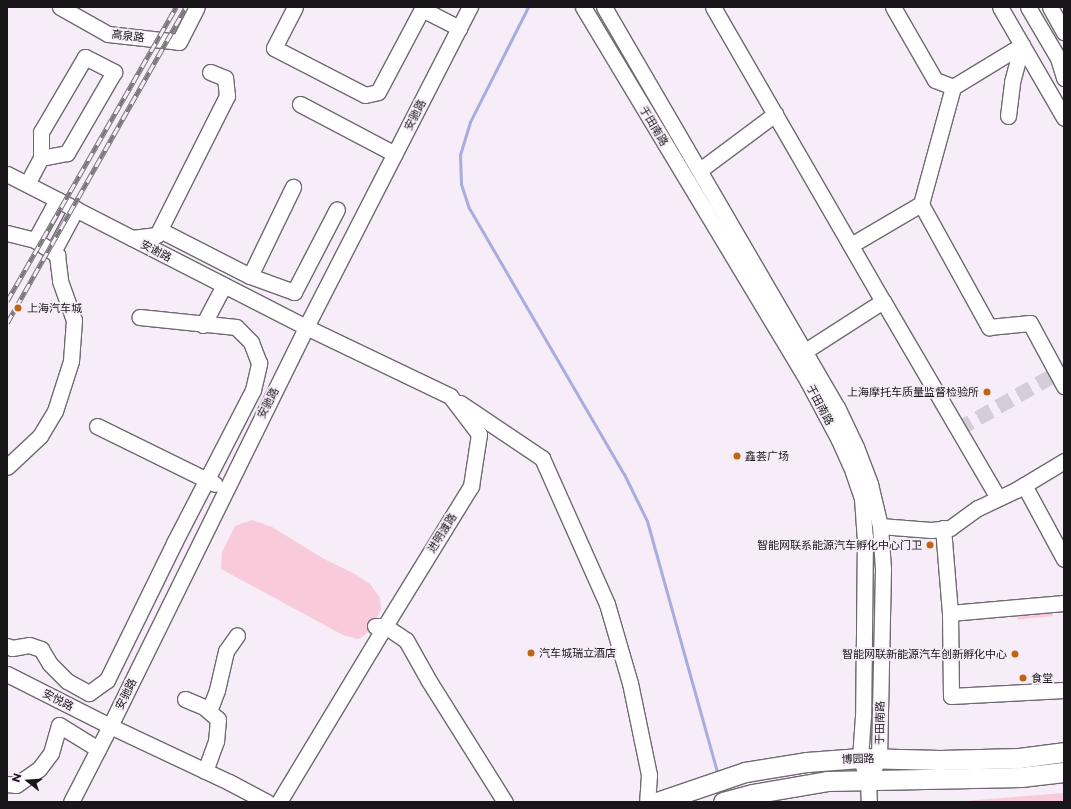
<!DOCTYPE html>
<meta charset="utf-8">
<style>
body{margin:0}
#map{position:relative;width:1071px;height:809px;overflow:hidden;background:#f6edf8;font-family:Montserrat,"Noto Sans SC",sans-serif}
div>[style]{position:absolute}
.green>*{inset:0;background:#f9cada;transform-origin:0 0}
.stream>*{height:3px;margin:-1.5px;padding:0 1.5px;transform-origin:1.5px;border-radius:1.5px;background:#a7addf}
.minor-tunnel>*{height:15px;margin-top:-7.5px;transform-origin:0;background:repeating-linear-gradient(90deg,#d5cdd7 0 15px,transparent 0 23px)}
.roads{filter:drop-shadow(1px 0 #706972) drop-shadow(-1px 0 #706972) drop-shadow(0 1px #706972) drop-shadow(0 -1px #706972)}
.minor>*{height:15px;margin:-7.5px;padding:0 7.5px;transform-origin:7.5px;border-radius:7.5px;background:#fff}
.major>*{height:19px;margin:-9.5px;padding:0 9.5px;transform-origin:9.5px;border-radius:9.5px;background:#fff}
.rail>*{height:4.5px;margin-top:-2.25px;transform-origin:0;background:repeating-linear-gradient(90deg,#f6edf8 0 9px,#7c767d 0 18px);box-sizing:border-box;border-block:1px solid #7c767d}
.dots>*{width:11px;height:11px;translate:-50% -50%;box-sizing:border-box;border:2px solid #f6edf8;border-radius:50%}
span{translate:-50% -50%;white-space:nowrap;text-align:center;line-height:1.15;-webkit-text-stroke:3.5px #f6edf8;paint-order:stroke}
.street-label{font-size:11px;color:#19161a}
.poi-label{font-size:11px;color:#19161a}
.left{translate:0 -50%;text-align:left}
.right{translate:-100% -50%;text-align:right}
.frame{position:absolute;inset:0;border:8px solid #19161a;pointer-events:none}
.north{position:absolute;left:8px;top:761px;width:40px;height:40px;-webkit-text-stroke:3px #f6edf8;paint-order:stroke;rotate:287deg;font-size:11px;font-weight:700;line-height:16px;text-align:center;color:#19161a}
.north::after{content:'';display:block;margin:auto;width:14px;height:18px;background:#19161a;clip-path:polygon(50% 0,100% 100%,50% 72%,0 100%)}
</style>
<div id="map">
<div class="green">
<div style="clip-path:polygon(252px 520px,272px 527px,324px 559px,353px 573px,370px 584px,380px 598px,381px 609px,373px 626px,365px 635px,358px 639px,343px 635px,221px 569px,222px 552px,235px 526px)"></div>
<div style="left:1052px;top:607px;width:9px;height:35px;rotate:84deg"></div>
<div style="clip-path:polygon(1064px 793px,1064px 802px,934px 802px,964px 801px)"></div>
</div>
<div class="stream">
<div style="left:528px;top:7px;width:129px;rotate:116.8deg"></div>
<div style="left:470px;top:122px;width:34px;rotate:107deg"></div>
<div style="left:460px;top:155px;width:29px;rotate:88deg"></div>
<div style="left:461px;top:184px;width:25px;rotate:72deg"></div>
<div style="left:469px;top:208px;width:308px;rotate:59.8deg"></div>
<div style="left:624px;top:474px;width:52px;rotate:63.9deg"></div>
<div style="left:647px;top:521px;width:264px;rotate:74.4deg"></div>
</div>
<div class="minor-tunnel">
<div style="left:958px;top:429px;width:114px;rotate:-29.5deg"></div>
</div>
<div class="roads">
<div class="minor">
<div style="left:60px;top:7px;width:55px;rotate:29.4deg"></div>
<div style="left:108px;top:34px;width:71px;rotate:6.4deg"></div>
<div style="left:179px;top:42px;width:39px;rotate:-63deg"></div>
<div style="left:295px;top:7px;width:46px;rotate:117.1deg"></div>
<div style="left:274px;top:48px;width:102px;rotate:27.3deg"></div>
<div style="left:365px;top:95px;width:13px;rotate:-13deg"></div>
<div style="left:378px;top:92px;width:96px;rotate:-62.1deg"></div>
<div style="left:583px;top:7px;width:435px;rotate:59deg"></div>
<div style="left:807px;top:380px;width:68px;rotate:61.9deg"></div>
<div style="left:839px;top:440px;width:35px;rotate:66deg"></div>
<div style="left:853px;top:472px;width:28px;rotate:71deg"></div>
<div style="left:862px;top:498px;width:39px;rotate:86deg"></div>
<div style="left:865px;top:537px;width:179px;rotate:90.6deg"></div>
<div style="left:863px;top:716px;width:42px;rotate:94.1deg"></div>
<div style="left:860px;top:758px;width:22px;rotate:69deg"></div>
<div style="left:868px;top:779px;width:23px;rotate:88deg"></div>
<div style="left:604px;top:7px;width:463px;rotate:59.8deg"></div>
<div style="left:837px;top:407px;width:44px;rotate:64.6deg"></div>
<div style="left:856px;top:447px;width:40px;rotate:69deg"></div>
<div style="left:870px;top:484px;width:43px;rotate:76.6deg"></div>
<div style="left:880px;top:526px;width:43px;rotate:86deg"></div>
<div style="left:883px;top:569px;width:189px;rotate:91.2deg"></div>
<div style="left:879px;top:758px;width:11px;rotate:117deg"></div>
<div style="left:713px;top:7px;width:340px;rotate:60deg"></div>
<div style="left:883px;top:301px;width:93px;rotate:147.3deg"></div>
<div style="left:893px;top:7px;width:84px;rotate:60.1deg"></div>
<div style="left:935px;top:80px;width:19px;rotate:21deg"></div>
<div style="left:1000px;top:7px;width:128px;rotate:60deg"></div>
<div style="left:1028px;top:7px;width:59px;rotate:59.5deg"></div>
<div style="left:1058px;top:58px;width:21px;rotate:73deg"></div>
<div style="left:1050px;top:7px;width:29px;rotate:61deg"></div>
<div style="left:422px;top:9px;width:42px;rotate:27.2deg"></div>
<div style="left:300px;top:104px;width:107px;rotate:27.8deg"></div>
<div style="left:1008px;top:116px;width:34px;rotate:-83deg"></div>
<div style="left:1012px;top:82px;width:38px;rotate:-75deg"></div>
<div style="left:700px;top:170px;width:94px;rotate:-36.7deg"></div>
<div style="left:7px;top:174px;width:336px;rotate:27.1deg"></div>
<div style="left:306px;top:327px;width:160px;rotate:25.6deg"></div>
<div style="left:450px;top:396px;width:48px;rotate:52.7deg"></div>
<div style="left:479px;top:434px;width:53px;rotate:98.7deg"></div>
<div style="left:471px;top:486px;width:164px;rotate:121.6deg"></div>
<div style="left:385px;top:626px;width:205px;rotate:121.1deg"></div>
<div style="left:27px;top:184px;width:30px;rotate:-62deg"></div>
<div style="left:41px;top:158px;width:26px;rotate:-90deg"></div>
<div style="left:41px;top:132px;width:87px;rotate:-59.6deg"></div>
<div style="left:85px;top:57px;width:33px;rotate:27deg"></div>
<div style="left:114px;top:72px;width:94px;rotate:120.1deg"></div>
<div style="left:67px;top:153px;width:26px;rotate:169deg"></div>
<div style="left:921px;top:204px;width:141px;rotate:61.1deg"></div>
<div style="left:989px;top:327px;width:41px;rotate:-5.6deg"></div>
<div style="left:1030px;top:323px;width:72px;rotate:61.6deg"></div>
<div style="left:160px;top:230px;width:101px;rotate:27.1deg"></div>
<div style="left:250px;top:276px;width:99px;rotate:-64.2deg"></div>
<div style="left:7px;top:233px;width:29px;rotate:14deg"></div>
<div style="left:35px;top:240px;width:27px;rotate:34deg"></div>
<div style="left:57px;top:255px;width:26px;rotate:83deg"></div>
<div style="left:60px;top:281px;width:41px;rotate:70.3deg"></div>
<div style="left:74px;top:320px;width:41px;rotate:94.2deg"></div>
<div style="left:71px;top:361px;width:52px;rotate:107.7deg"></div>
<div style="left:55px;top:411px;width:29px;rotate:121deg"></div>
<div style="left:40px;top:436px;width:45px;rotate:136.8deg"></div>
<div style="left:132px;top:238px;width:25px;rotate:-7deg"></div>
<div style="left:157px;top:235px;width:156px;rotate:-63.3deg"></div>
<div style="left:227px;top:96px;width:18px;rotate:-96deg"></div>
<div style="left:225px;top:78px;width:16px;rotate:-158deg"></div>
<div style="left:35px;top:240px;width:46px;rotate:-61.2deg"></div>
<div style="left:851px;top:245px;width:81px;rotate:-30.4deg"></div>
<div style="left:921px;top:204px;width:121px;rotate:-74.7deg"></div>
<div style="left:953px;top:87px;width:81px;rotate:-31.3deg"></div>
<div style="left:53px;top:252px;width:49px;rotate:-61.9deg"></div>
<div style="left:250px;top:276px;width:47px;rotate:20deg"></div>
<div style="left:294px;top:292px;width:93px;rotate:-62.6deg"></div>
<div style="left:883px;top:301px;width:228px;rotate:59.7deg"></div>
<div style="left:203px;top:325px;width:45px;rotate:-62.3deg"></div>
<div style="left:460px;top:403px;width:99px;rotate:33.9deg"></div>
<div style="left:542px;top:458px;width:160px;rotate:66deg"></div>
<div style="left:607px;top:604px;width:82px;rotate:73.8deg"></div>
<div style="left:630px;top:683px;width:94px;rotate:78.3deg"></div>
<div style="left:649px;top:775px;width:27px;rotate:94deg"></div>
<div style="left:97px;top:426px;width:131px;rotate:26.2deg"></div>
<div style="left:1024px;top:485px;width:84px;rotate:61.6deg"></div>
<div style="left:880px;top:526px;width:51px;rotate:4.5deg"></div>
<div style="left:931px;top:530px;width:19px;rotate:-6deg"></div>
<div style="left:950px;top:528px;width:34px;rotate:-36deg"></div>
<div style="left:978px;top:508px;width:42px;rotate:-25.3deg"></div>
<div style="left:1016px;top:490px;width:56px;rotate:-31.1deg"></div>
<div style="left:943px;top:528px;width:85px;rotate:85.3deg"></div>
<div style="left:950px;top:613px;width:114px;rotate:-5deg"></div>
<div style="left:950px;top:613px;width:83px;rotate:89.3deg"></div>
<div style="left:951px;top:696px;width:113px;rotate:-3deg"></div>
<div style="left:375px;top:626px;width:10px"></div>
<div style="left:385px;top:626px;width:25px;rotate:34deg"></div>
<div style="left:406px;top:640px;width:47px;rotate:60.7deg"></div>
<div style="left:429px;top:681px;width:143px;rotate:57.9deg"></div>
<div style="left:7px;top:646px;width:5px;rotate:22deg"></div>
<div style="left:12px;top:648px;width:17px;rotate:-10deg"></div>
<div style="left:29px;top:645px;width:13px;rotate:18deg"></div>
<div style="left:41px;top:649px;width:17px;rotate:59deg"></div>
<div style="left:50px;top:664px;width:24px;rotate:45deg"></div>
<div style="left:67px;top:681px;width:25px;rotate:29deg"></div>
<div style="left:89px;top:693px;width:22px;rotate:-36deg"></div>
<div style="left:107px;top:680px;width:153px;rotate:-63.9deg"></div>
<div style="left:174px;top:543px;width:172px;rotate:-62.7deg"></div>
<div style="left:253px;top:390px;width:28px;rotate:-77deg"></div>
<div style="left:259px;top:363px;width:22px;rotate:-111deg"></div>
<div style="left:251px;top:342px;width:21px;rotate:-135deg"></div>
<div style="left:236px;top:327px;width:97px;rotate:-174.1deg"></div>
<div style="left:7px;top:674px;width:115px;rotate:26.8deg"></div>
<div style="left:110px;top:726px;width:132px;rotate:25.2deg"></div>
<div style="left:229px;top:782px;width:43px;rotate:27.8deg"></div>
<div style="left:185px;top:699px;width:21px;rotate:23deg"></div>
<div style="left:204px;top:707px;width:18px;rotate:41deg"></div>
<div style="left:218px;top:719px;width:22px;rotate:95deg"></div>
<div style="left:216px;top:741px;width:32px;rotate:110deg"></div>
<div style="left:209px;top:711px;width:22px;rotate:-69deg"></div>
<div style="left:217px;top:690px;width:40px;rotate:-77deg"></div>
<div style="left:226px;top:651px;width:19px;rotate:-55deg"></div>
<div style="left:7px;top:784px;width:9px;rotate:6deg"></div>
<div style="left:16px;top:785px;width:28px;rotate:-35deg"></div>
<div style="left:39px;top:769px;width:20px;rotate:-53deg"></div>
<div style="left:51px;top:753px;width:29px;rotate:-74deg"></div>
<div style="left:59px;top:725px;width:46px;rotate:31.6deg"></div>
<div style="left:71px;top:802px;width:85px;rotate:-62.8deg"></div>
<div style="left:110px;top:726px;width:445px;rotate:-63.8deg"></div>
<div style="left:306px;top:327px;width:360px;rotate:-62.9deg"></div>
</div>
<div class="major">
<div style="left:657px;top:802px;width:93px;rotate:-18.8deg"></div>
<div style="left:745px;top:772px;width:63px;rotate:-9.2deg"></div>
<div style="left:807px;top:762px;width:53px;rotate:-4.3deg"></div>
<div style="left:860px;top:758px;width:80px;rotate:1.4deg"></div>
<div style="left:940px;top:760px;width:79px;rotate:-1.5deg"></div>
<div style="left:1019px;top:758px;width:45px;rotate:-7.6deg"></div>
<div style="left:723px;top:802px;width:30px;rotate:-15deg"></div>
<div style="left:752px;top:794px;width:76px;rotate:-9.8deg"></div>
<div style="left:827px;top:781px;width:194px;rotate:-1.2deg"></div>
<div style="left:1021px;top:777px;width:43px;rotate:-6.6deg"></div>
</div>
</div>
<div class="rail">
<div style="left:7px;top:301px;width:339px;rotate:-60.1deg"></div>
<div style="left:7px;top:323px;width:363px;rotate:-60.5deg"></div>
</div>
<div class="dots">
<div style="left:18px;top:308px;background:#bf640f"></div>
<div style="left:987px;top:392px;background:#bf640f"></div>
<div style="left:737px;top:456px;background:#bf640f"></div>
<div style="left:930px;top:545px;background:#bf640f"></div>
<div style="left:531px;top:653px;background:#bf640f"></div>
<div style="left:1015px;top:654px;background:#bf640f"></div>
<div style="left:1023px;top:678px;background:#bf640f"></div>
</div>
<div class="street-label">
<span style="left:128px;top:36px;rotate:7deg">高泉路</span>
<span style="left:415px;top:115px;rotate:-63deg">安驰路</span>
<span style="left:654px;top:126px;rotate:59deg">于田南路</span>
<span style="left:156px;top:251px;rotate:27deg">安谢路</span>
<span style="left:268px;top:403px;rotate:-63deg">安驰路</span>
<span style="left:820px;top:405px;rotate:62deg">于田南路</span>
<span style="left:442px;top:533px;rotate:-58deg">进明渡路</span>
<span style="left:126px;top:694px;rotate:-64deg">安驰路</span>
<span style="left:58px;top:700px;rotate:27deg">安悦路</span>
<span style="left:880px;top:723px;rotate:-89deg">于田南路</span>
<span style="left:858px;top:759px;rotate:-2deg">博园路</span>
</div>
<div class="poi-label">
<span class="left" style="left:27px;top:308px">上海汽车城</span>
<span class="right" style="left:979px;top:392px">上海摩托车质量监督检验所</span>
<span class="left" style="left:745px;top:456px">鑫荟广场</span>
<span class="right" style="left:922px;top:545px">智能网联系能源汽车孵化中心门卫</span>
<span class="left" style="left:539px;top:653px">汽车城瑞立酒店</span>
<span class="right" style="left:1007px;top:654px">智能网联新能源汽车创新孵化中心</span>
<span class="left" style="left:1031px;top:678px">食堂</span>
</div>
<div class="frame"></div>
<div class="north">N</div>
</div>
